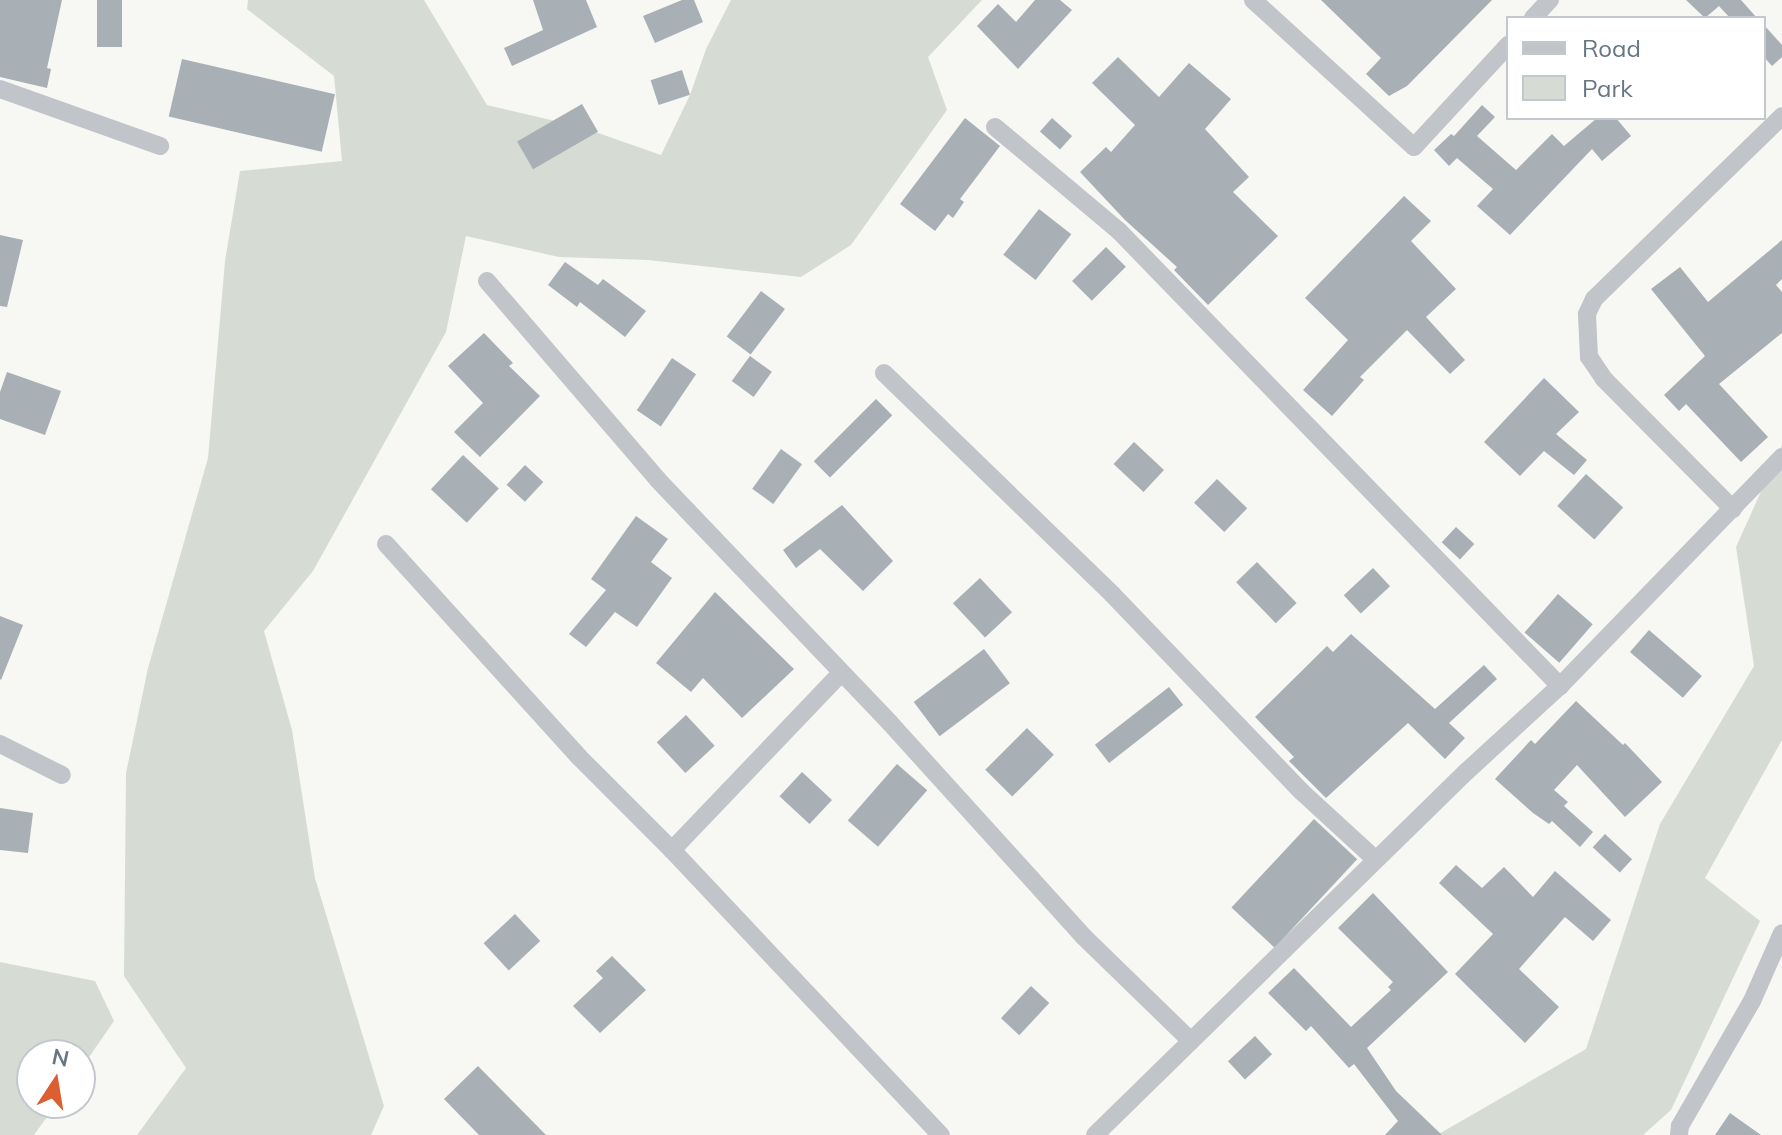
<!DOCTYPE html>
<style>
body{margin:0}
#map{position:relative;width:1782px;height:1135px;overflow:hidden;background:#f7f7f4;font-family:Mulish,sans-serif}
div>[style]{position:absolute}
.green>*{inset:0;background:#d6dcd4}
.building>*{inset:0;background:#a8afb5;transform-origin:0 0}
.street>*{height:18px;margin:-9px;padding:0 9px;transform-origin:9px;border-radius:9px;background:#c1c4c8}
span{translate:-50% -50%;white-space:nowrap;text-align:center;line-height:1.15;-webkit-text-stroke:8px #fff;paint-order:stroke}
.legend{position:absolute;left:1506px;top:16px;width:260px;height:104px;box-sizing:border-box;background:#fff;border:2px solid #c3c8ce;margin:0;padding:10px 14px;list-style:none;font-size:24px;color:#687684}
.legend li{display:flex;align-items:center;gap:16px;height:40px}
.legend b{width:40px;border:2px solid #c3c8ce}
.north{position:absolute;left:16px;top:1039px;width:80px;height:80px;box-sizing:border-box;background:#fff;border:2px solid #c3c8ce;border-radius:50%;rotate:12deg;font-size:22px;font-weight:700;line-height:32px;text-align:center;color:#687684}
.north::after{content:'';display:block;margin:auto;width:28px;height:36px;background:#db5f31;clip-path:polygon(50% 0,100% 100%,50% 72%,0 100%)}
</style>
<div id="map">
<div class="green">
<div style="clip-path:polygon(248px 0,424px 0,487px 105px,581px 127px,661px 155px,690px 95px,706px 49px,731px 0,982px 0,928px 57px,947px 110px,851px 245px,801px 277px,648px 260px,559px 257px,466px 236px,446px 332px,313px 571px,264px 631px,292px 730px,315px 878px,384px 1106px,371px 1135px,137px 1135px,186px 1068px,124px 976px,126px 773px,148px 668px,208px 458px,225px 261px,240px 171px,342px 161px,334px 76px,247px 9px)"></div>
<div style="clip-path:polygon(1782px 445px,1782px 740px,1705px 878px,1760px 921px,1671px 1110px,1643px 1135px,1437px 1135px,1586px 1049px,1660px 824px,1754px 666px,1736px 547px)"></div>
<div style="clip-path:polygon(0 962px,95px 981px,114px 1021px,80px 1070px,80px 1055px,32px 1055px,32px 1103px,57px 1103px,34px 1135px,0 1135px)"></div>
</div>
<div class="building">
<div style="clip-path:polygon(0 0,62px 0,47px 68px,51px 69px,47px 88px,0 77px)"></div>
<div style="left:97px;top:0;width:25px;height:47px"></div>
<div style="clip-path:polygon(533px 0,586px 0,597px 27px,512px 66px,504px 48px,543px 30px)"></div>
<div style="clip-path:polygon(682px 0,694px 0,703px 22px,655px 43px,643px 16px)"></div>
<div style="clip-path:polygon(1035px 0,1060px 0,1072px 10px,1018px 69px,977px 26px,998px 4px,1016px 22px)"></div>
<div style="clip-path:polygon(1321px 0,1492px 0,1407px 86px,1389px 96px,1366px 74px,1381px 58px)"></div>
<div style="clip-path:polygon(1686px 0,1741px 0,1757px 18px,1730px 18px,1719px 6px,1705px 18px)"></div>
<div style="clip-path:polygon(1764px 25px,1782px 45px,1782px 57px,1772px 66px,1764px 57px)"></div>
<div style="clip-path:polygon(1118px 57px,1159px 97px,1189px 63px,1231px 99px,1205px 129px,1249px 177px,1233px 192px,1278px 236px,1208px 305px,1174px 270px,1177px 267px,1125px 220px,1080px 172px,1106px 147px,1111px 152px,1135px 125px,1092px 83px)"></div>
<div style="left:182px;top:59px;width:157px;height:59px;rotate:13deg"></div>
<div style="left:682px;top:70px;width:26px;height:33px;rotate:72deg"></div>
<div style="left:582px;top:104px;width:32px;height:75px;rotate:60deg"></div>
<div style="clip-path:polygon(1482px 105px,1495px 117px,1477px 136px,1516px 170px,1552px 134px,1564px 146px,1597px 118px,1616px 118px,1631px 136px,1602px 161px,1592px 149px,1510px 235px,1477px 206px,1493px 189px,1457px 158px,1449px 166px,1434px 150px,1451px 134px,1454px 136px)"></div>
<div style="clip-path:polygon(965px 118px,1000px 146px,960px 199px,964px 202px,953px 218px,948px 214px,935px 231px,900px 204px)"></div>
<div style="left:1052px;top:118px;width:27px;height:18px;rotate:42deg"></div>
<div style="clip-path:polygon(1404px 196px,1431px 221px,1411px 241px,1456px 289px,1426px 317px,1465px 360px,1450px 374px,1407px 330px,1360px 377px,1364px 380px,1332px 416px,1303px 390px,1348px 340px,1305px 298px)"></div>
<div style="left:1039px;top:209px;width:41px;height:58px;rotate:38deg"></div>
<div style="clip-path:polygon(0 235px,23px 240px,7px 307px,0 306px)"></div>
<div style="clip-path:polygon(1782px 240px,1782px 279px,1776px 285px,1782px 292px,1782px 333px,1719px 384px,1768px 437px,1741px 462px,1686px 404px,1679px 411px,1664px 395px,1705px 356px,1651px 289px,1680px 267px,1708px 302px)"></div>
<div style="left:1106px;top:247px;width:28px;height:48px;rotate:45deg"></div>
<div style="clip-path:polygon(565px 262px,598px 285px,603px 279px,646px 311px,625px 337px,580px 302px,577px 307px,548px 285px)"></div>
<div style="left:761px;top:291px;width:30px;height:57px;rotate:37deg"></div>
<div style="clip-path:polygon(484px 333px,513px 363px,509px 366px,540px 396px,480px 457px,454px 432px,483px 403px,448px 366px)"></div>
<div style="left:750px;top:356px;width:27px;height:31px;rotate:36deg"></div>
<div style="left:672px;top:358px;width:29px;height:63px;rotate:34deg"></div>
<div style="clip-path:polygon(7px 372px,61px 391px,45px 435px,0 419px,0 392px)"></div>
<div style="clip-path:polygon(1544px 378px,1579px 412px,1556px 434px,1587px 460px,1574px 475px,1544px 451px,1520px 476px,1484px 442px)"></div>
<div style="left:876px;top:399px;width:23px;height:88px;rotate:45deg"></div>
<div style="left:1134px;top:442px;width:41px;height:30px;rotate:43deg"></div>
<div style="left:781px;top:449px;width:26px;height:49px;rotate:36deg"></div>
<div style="left:463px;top:455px;width:49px;height:47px;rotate:43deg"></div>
<div style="left:525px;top:465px;width:25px;height:27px;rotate:43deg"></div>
<div style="left:1586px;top:474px;width:50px;height:43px;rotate:42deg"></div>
<div style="left:1217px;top:479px;width:42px;height:33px;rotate:44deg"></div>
<div style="clip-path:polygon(842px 505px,893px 561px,863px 591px,820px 549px,796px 568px,783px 550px)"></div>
<div style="clip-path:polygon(636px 516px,668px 539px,651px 562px,672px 578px,637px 627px,615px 612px,586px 647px,569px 634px,606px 590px,591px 579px)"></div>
<div style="left:1456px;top:527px;width:25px;height:21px;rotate:43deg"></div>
<div style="left:1257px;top:562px;width:57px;height:29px;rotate:46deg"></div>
<div style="left:1373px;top:568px;width:25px;height:40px;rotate:47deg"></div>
<div style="left:980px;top:578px;width:47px;height:37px;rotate:47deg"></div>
<div style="clip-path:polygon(715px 592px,794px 669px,742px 718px,703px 678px,691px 692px,656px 663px)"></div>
<div style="left:1558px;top:594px;width:46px;height:51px;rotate:41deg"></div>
<div style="clip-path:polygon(0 616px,23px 625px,1px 680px,0 679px)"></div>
<div style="left:1649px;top:630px;width:70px;height:29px;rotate:41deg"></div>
<div style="clip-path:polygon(1351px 634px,1435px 709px,1484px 665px,1497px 679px,1449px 723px,1465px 738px,1445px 759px,1408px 723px,1326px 798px,1289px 761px,1294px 757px,1255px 717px,1327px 646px,1333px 652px)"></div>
<div style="left:984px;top:649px;width:43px;height:88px;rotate:53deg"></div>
<div style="left:1169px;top:687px;width:23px;height:94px;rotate:52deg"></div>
<div style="clip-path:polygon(1576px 701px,1623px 745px,1625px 743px,1662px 782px,1625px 817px,1577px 765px,1554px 790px,1568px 802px,1564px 806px,1593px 832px,1580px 847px,1552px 821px,1549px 824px,1533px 813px,1495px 779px,1531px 740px,1535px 744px)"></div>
<div style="left:686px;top:715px;width:42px;height:40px;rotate:47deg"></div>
<div style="left:1027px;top:728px;width:38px;height:59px;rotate:45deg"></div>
<div style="left:897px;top:764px;width:40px;height:75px;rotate:41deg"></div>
<div style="left:802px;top:772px;width:41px;height:33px;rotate:43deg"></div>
<div style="clip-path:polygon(0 808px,33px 813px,28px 853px,0 850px)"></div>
<div style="left:1314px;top:819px;width:59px;height:121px;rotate:43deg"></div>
<div style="left:1605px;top:834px;width:37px;height:18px;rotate:43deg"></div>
<div style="clip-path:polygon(1456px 865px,1482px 888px,1504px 867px,1533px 897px,1555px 871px,1611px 920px,1593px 941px,1565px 917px,1519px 969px,1559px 1007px,1525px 1043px,1455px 974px,1493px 934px,1439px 883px)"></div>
<div style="clip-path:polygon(1373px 893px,1448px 972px,1367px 1048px,1396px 1091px,1442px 1135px,1385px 1135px,1398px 1121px,1354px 1064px,1349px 1068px,1311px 1026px,1306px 1031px,1268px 993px,1294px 968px,1351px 1027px,1391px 990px,1388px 987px,1393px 982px,1338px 928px)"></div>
<div style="left:515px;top:914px;width:37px;height:43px;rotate:47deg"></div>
<div style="clip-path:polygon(612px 956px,646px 990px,600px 1033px,573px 1006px,603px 978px,596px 971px)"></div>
<div style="left:1031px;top:986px;width:25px;height:44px;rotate:43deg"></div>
<div style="left:1255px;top:1036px;width:25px;height:37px;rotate:47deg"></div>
<div style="clip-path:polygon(478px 1066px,546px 1135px,479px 1135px,444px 1099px)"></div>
<div style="clip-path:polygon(1730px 1113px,1761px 1135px,1715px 1135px)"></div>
</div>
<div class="street">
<div style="left:1253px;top:0;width:218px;rotate:42.4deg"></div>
<div style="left:1414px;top:147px;width:139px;rotate:-47.3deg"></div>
<div style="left:1533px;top:18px;width:25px;rotate:-47deg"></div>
<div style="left:0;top:89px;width:170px;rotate:19.6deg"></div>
<div style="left:995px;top:127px;width:162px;rotate:40deg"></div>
<div style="left:1119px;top:231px;width:634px;rotate:45.9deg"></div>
<div style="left:487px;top:281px;width:262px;rotate:49.3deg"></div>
<div style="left:658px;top:480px;width:336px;rotate:46.3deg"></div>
<div style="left:890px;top:723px;width:289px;rotate:47.8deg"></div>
<div style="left:1084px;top:937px;width:149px;rotate:44.2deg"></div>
<div style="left:884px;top:373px;width:318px;rotate:44.1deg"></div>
<div style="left:1112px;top:594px;width:274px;rotate:46.2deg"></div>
<div style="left:1302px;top:792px;width:100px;rotate:42.6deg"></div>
<div style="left:1733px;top:509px;width:183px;rotate:-134.8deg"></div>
<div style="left:1604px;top:379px;width:27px;rotate:-124deg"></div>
<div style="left:1589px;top:357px;width:43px;rotate:-92.7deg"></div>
<div style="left:1587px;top:314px;width:17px;rotate:-65deg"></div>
<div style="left:1594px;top:299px;width:262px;rotate:-44.2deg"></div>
<div style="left:386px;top:544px;width:287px;rotate:47.8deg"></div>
<div style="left:579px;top:757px;width:132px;rotate:45deg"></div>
<div style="left:672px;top:850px;width:392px;rotate:46.7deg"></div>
<div style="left:0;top:744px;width:69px;rotate:26.6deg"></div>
<div style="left:672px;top:850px;width:243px;rotate:-46.3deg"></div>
<div style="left:1095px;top:1135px;width:519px;rotate:-44.38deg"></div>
<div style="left:1466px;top:772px;width:127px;rotate:-42.5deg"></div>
<div style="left:1560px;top:686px;width:319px;rotate:-45.9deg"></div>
<div style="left:1679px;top:1135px;width:9px;rotate:-84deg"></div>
<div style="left:1680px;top:1126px;width:144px;rotate:-60.1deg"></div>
<div style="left:1752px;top:1001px;width:74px;rotate:-66.2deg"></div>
</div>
<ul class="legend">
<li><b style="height:10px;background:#c1c4c8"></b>Road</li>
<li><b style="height:22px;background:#d6dcd4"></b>Park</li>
</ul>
<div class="north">N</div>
</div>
